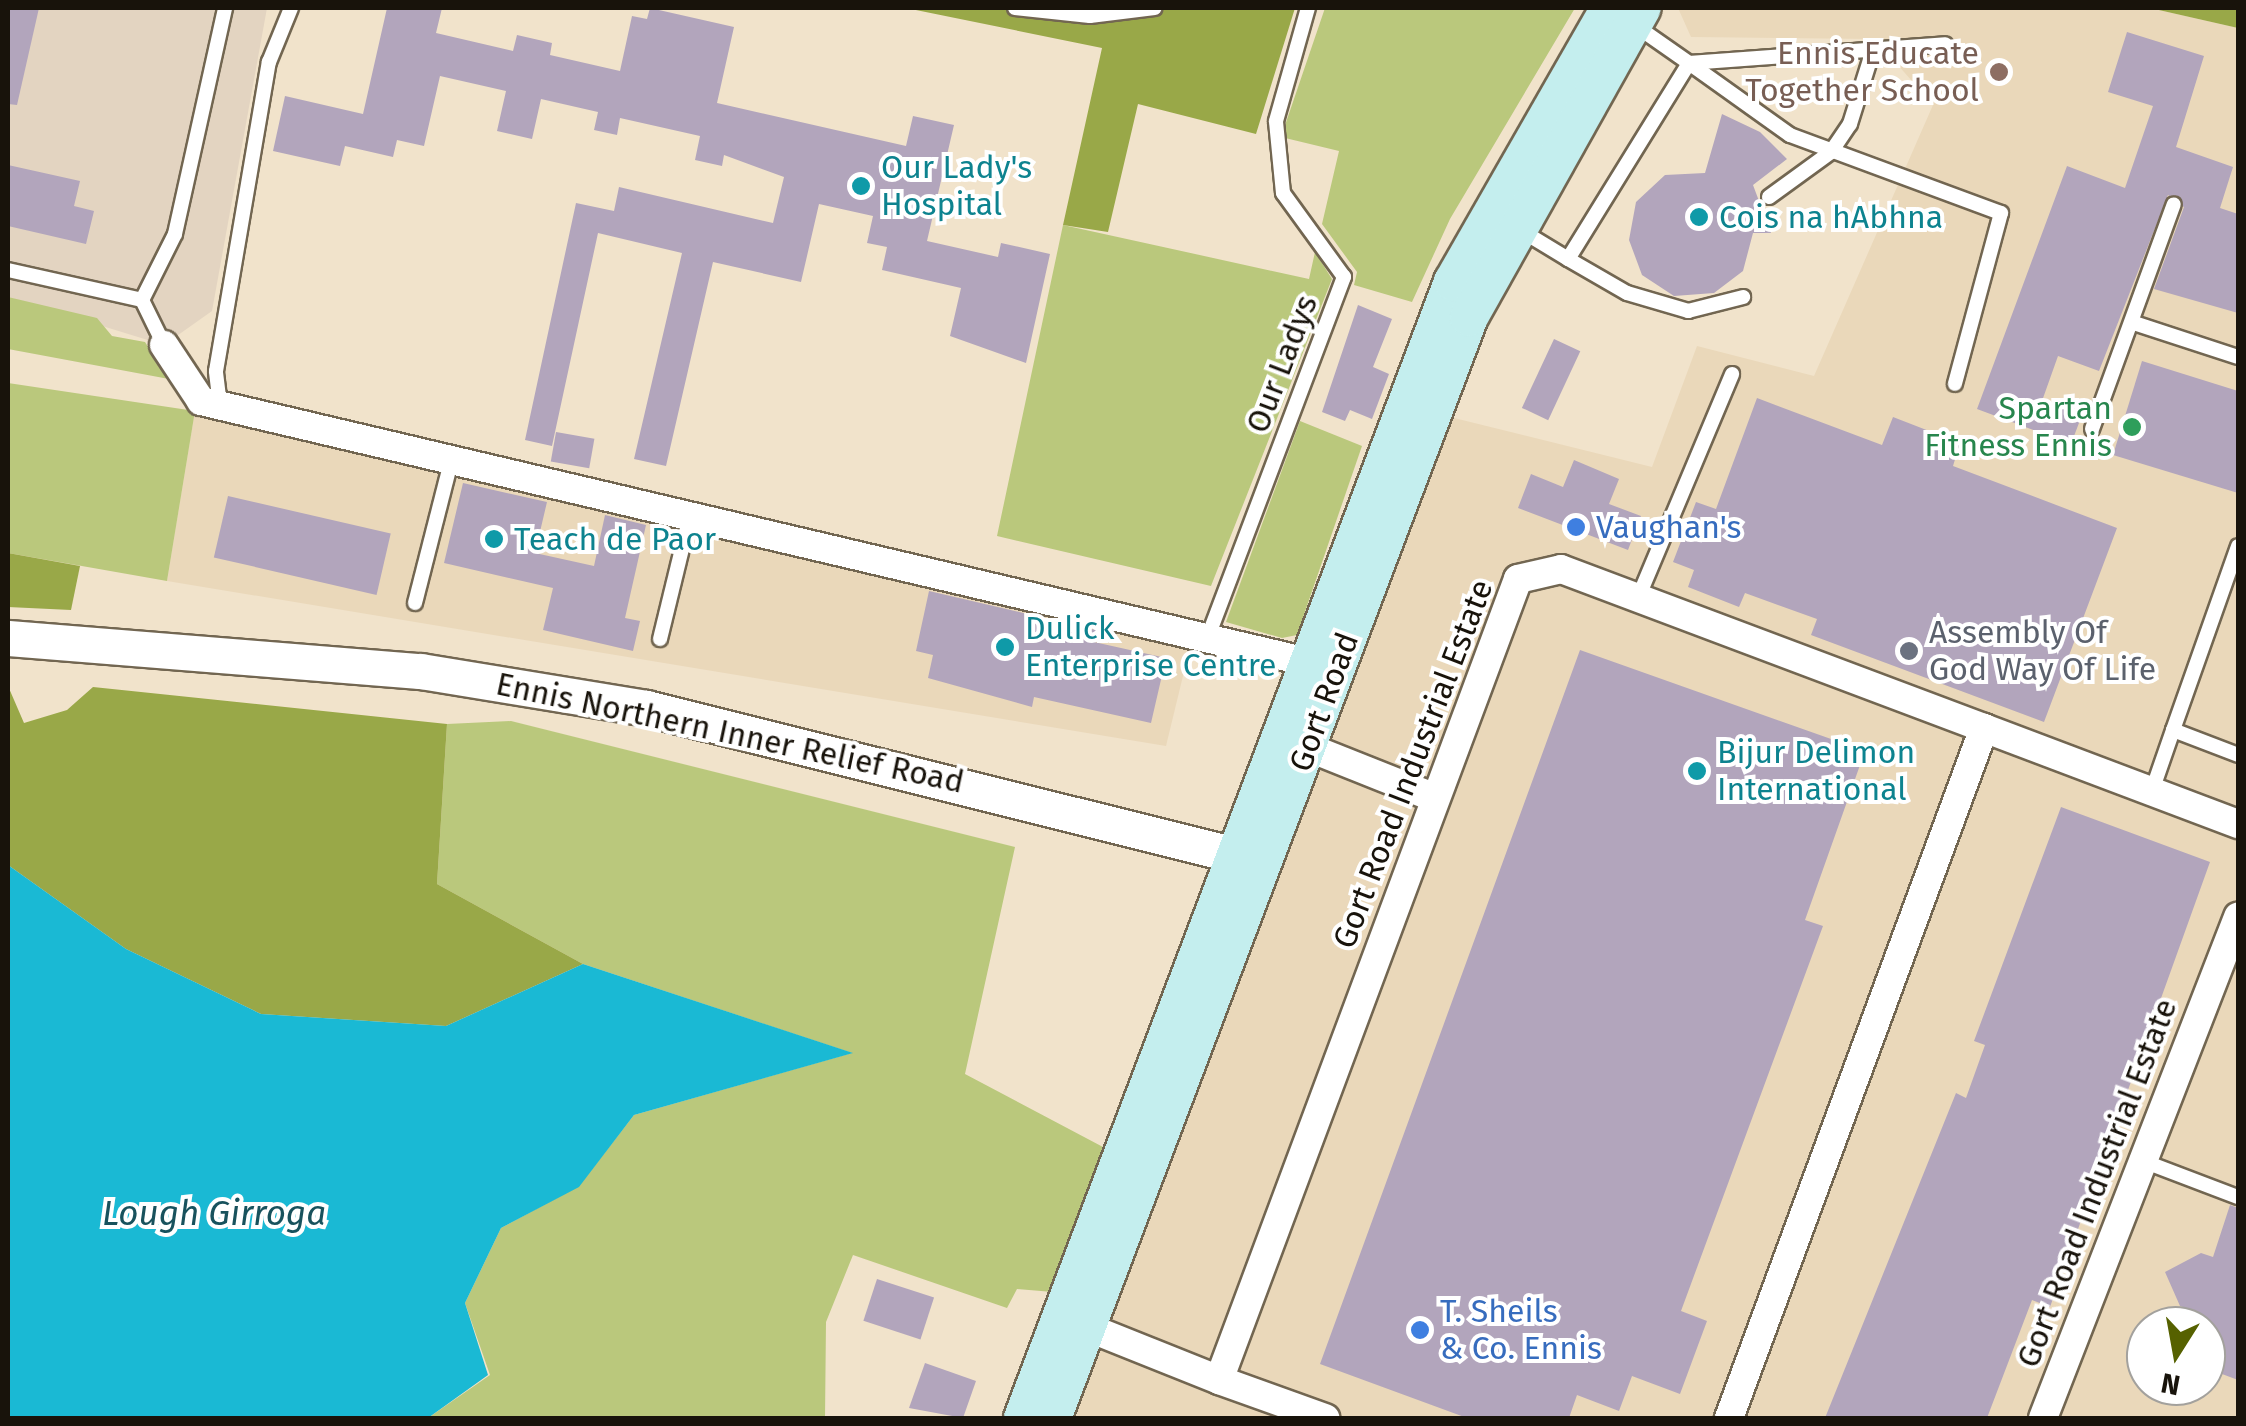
<!DOCTYPE html>
<style>
body{margin:0}
#map{position:relative;width:2246px;height:1426px;overflow:hidden;background:#f1e3cb;font-family:"Fira Sans",sans-serif}
div>[style]{position:absolute}
.commercial>*{inset:0;background:#e3d4c1}
.built>*{inset:0;background:#ead8ba}
.green>*{inset:0;background:#bac87c}
.forest>*{inset:0;background:#99a848}
.water>*{inset:0;background:#1ab9d4}
.building>*{inset:0;background:#b2a5bc;transform-origin:0 0}
.roads{filter:drop-shadow(2px 0 #726651) drop-shadow(-2px 0 #726651) drop-shadow(0 2px #726651) drop-shadow(0 -2px #726651)}
.service>*{height:14px;margin:-7px;padding:0 7px;transform-origin:7px;border-radius:7px;background:#fff}
.minor>*{height:28px;margin:-14px;padding:0 14px;transform-origin:14px;border-radius:14px;background:#fff}
.tertiary>*{height:35px;margin:-17.5px;padding:0 17.5px;transform-origin:17.5px;border-radius:17.5px;background:#fff}
.secondary>*{height:38px;margin:-19px;padding:0 19px;transform-origin:19px;border-radius:19px;background:#c4eeee}
.dots>*{width:28px;height:28px;translate:-50% -50%;box-sizing:border-box;border:5px solid #fff;border-radius:50%}
span{translate:-50% -50%;white-space:nowrap;text-align:center;line-height:1.15;-webkit-text-stroke:8px #fff;paint-order:stroke}
.education-label{font-size:32px;color:#785e54}
.right{translate:-100% -50%;text-align:right}
.culture-label{font-size:32px;color:#0d838f}
.left{translate:0 -50%;text-align:left}
.street-label{font-size:32px;color:#18130b}
.leisure-label{font-size:32px;color:#27864d}
.shop-label{font-size:32px;color:#366cbe}
.worship-label{font-size:32px;color:#5b616d}
.water-label{font-size:35px;color:#18525d;font-style:italic}
.frame{position:absolute;inset:0;border:10px solid #18130b;pointer-events:none}
.north{position:absolute;left:2126px;top:1306px;width:100px;height:100px;box-sizing:border-box;background:#fff;border:2px solid #a3a19d;border-radius:50%;rotate:191deg;font-size:28px;font-weight:700;line-height:40px;text-align:center;color:#18130b}
.north::after{content:'';display:block;margin:auto;width:35px;height:45px;background:#566100;clip-path:polygon(50% 0,100% 100%,50% 72%,0 100%)}
</style>
<div id="map">
<div class="commercial">
<div style="clip-path:polygon(8px 8px,267px 8px,212px 311px,164px 345px,8px 297px)"></div>
</div>
<div class="built">
<div style="clip-path:polygon(evenodd,1678px 8px,2150px 8px,2238px 28px,2238px 1418px,1065px 1418px,1446px 416px,1652px 467px,1697px 346px,1814px 376px,1933px 105px,1875px 39px,1691px 37px,1678px 8px,2146px 1326px,2206px 1326px,2206px 1386px,2146px 1386px,2146px 1326px)"></div>
<div style="clip-path:polygon(195px 411px,1190px 647px,1166px 746px,167px 581px)"></div>
</div>
<div class="green">
<div style="clip-path:polygon(1325px 8px,1575px 8px,1450px 219px,1412px 302px,1354px 285px,1357px 272px,1322px 224px,1339px 151px,1281px 137px)"></div>
<div style="clip-path:polygon(1063px 225px,1309px 279px,1315px 252px,1332px 279px,1211px 586px,997px 536px)"></div>
<div style="clip-path:polygon(8px 297px,97px 318px,112px 336px,145px 342px,169px 379px,8px 349px)"></div>
<div style="clip-path:polygon(8px 383px,195px 411px,167px 581px,8px 553px)"></div>
<div style="clip-path:polygon(1300px 421px,1362px 446px,1297px 635px,1282px 638px,1226px 622px)"></div>
<div style="clip-path:polygon(511px 721px,1015px 847px,965px 1074px,1103px 1147px,1053px 1292px,1017px 1289px,1007px 1308px,853px 1255px,826px 1322px,825px 1418px,428px 1418px,490px 1375px,465px 1303px,501px 1228px,579px 1186px,634px 1115px,852px 1053px,583px 964px,437px 884px,447px 724px)"></div>
</div>
<div class="forest">
<div style="clip-path:polygon(906px 8px,1295px 8px,1256px 134px,1138px 104px,1108px 232px,1063px 225px,1102px 48px)"></div>
<div style="clip-path:polygon(2150px 8px,2238px 8px,2238px 28px)"></div>
<div style="clip-path:polygon(8px 553px,80px 566px,71px 610px,8px 607px)"></div>
<div style="clip-path:polygon(8px 686px,24px 723px,67px 710px,93px 687px,447px 724px,437px 884px,583px 964px,446px 1026px,261px 1014px,126px 949px,8px 865px)"></div>
</div>
<div class="water">
<div style="clip-path:polygon(8px 865px,126px 949px,261px 1014px,446px 1026px,583px 964px,853px 1053px,634px 1115px,579px 1187px,501px 1228px,465px 1303px,488px 1375px,428px 1418px,8px 1418px)"></div>
</div>
<div class="building">
<div style="clip-path:polygon(8px 8px,39px 8px,17px 105px,8px 104px)"></div>
<div style="clip-path:polygon(387px 8px,442px 8px,436px 33px,513px 51px,517px 35px,552px 43px,550px 55px,620px 71px,632px 16px,647px 19px,650px 8px,734px 27px,717px 103px,906px 146px,913px 116px,954px 125px,927px 241px,998px 257px,1001px 243px,1050px 254px,1026px 363px,950px 336px,961px 288px,882px 270px,887px 247px,867px 243px,873px 216px,819px 204px,801px 282px,713px 262px,666px 466px,634px 459px,682px 253px,598px 233px,552px 446px,525px 440px,576px 203px,614px 211px,619px 187px,773px 223px,784px 177px,724px 155px,722px 166px,695px 160px,700px 136px,620px 118px,617px 135px,594px 130px,598px 112px,541px 99px,532px 139px,497px 131px,506px 91px,440px 76px,424px 146px,397px 140px,393px 157px,345px 146px,340px 166px,273px 151px,285px 96px,363px 114px)"></div>
<div style="clip-path:polygon(2127px 32px,2204px 56px,2176px 147px,2233px 167px,2220px 208px,2238px 214px,2238px 313px,2154px 289px,2184px 207px,2168px 195px,2099px 371px,2058px 356px,2042px 401px,2082px 415px,2071px 444px,1977px 409px,2067px 166px,2125px 188px,2153px 106px,2108px 92px)"></div>
<div style="clip-path:polygon(1722px 114px,1760px 132px,1787px 159px,1753px 185px,1771px 233px,1753px 233px,1743px 271px,1714px 293px,1674px 296px,1642px 275px,1629px 240px,1636px 202px,1665px 175px,1705px 173px)"></div>
<div style="clip-path:polygon(8px 165px,80px 181px,74px 206px,94px 211px,86px 244px,8px 226px)"></div>
<div style="clip-path:polygon(1358px 305px,1392px 319px,1373px 367px,1389px 374px,1372px 419px,1350px 410px,1345px 421px,1322px 412px)"></div>
<div style="left:1554px;top:339px;width:29px;height:76px;rotate:25deg"></div>
<div style="clip-path:polygon(2142px 361px,2238px 391px,2238px 493px,2113px 455px)"></div>
<div style="clip-path:polygon(1757px 398px,1882px 445px,1893px 417px,1960px 443px,1953px 466px,2117px 528px,2044px 722px,1811px 635px,1817px 619px,1745px 593px,1739px 607px,1688px 587px,1694px 570px,1673px 562px,1696px 502px,1716px 509px)"></div>
<div style="left:556px;top:432px;width:39px;height:30px;rotate:10deg"></div>
<div style="clip-path:polygon(1574px 460px,1619px 479px,1609px 504px,1641px 516px,1628px 550px,1518px 508px,1531px 474px,1563px 487px)"></div>
<div style="clip-path:polygon(463px 483px,547px 502px,535px 553px,594px 566px,605px 515px,646px 525px,625px 618px,640px 621px,633px 651px,543px 630px,553px 588px,444px 563px)"></div>
<div style="left:228px;top:496px;width:167px;height:63px;rotate:13deg"></div>
<div style="clip-path:polygon(929px 591px,1096px 630px,1094px 642px,1166px 658px,1151px 723px,1034px 697px,1032px 707px,928px 678px,933px 655px,916px 651px)"></div>
<div style="clip-path:polygon(1580px 650px,1865px 751px,1805px 920px,1823px 926px,1681px 1311px,1707px 1321px,1680px 1394px,1632px 1376px,1619px 1411px,1577px 1395px,1569px 1418px,1467px 1418px,1320px 1364px)"></div>
<div style="clip-path:polygon(2061px 807px,2210px 862px,2050px 1307px,2032px 1300px,1987px 1418px,1825px 1418px,1956px 1093px,1966px 1098px,1985px 1045px,1974px 1041px)"></div>
<div style="clip-path:polygon(2230px 1205px,2238px 1208px,2238px 1380px,2206px 1368px,2206px 1326px,2188px 1326px,2194px 1311px,2180px 1306px,2165px 1272px,2201px 1253px,2213px 1257px)"></div>
<div style="left:877px;top:1279px;width:60px;height:44px;rotate:18deg"></div>
<div style="clip-path:polygon(925px 1363px,976px 1381px,963px 1418px,909px 1408px)"></div>
</div>
<div class="roads">
<div class="service">
<div style="left:1015px;top:8px;width:75px;rotate:6.1deg"></div>
<div style="left:1090px;top:16px;width:65px;rotate:-7deg"></div>
<div style="left:1689px;top:63px;width:124px;rotate:35.5deg"></div>
<div style="left:1790px;top:135px;width:225px;rotate:20.3deg"></div>
<div style="left:2001px;top:213px;width:177px;rotate:105.1deg"></div>
<div style="left:1689px;top:63px;width:257px;rotate:-4.2deg"></div>
<div style="left:1769px;top:197px;width:77px;rotate:-36deg"></div>
<div style="left:1831px;top:152px;width:34px;rotate:-56deg"></div>
<div style="left:1850px;top:124px;width:77px;rotate:-72.7deg"></div>
<div style="left:1522px;top:231px;width:54px;rotate:31.3deg"></div>
<div style="left:1568px;top:259px;width:230px;rotate:-58.3deg"></div>
<div style="left:1689px;top:63px;width:65px;rotate:-145.1deg"></div>
<div style="left:1568px;top:259px;width:68px;rotate:30deg"></div>
<div style="left:1627px;top:293px;width:64px;rotate:16.4deg"></div>
<div style="left:1688px;top:311px;width:57px;rotate:-14.3deg"></div>
<div style="left:8px;top:270px;width:137px;rotate:12.6deg"></div>
<div style="left:142px;top:300px;width:74px;rotate:-63.4deg"></div>
<div style="left:175px;top:234px;width:231px;rotate:-77.5deg"></div>
<div style="left:142px;top:300px;width:50px;rotate:63.9deg"></div>
<div style="left:2134px;top:323px;width:109px;rotate:18.1deg"></div>
<div style="left:220px;top:405px;width:34px;rotate:-97deg"></div>
<div style="left:216px;top:371px;width:314px;rotate:-80.3deg"></div>
<div style="left:269px;top:62px;width:58px;rotate:-67.8deg"></div>
<div style="left:2092px;top:429px;width:239px;rotate:-70deg"></div>
<div style="left:1638px;top:598px;width:243px;rotate:-67.2deg"></div>
<div style="left:415px;top:603px;width:150px;rotate:-75.7deg"></div>
<div style="left:1209px;top:634px;width:382px;rotate:-69.3deg"></div>
<div style="left:1344px;top:277px;width:104px;rotate:-126deg"></div>
<div style="left:1283px;top:193px;width:72px;rotate:-95.6deg"></div>
<div style="left:1276px;top:121px;width:117px;rotate:-74.2deg"></div>
<div style="left:660px;top:639px;width:131px;rotate:-76.3deg"></div>
<div style="left:2173px;top:730px;width:195px;rotate:-70.5deg"></div>
<div style="left:2154px;top:785px;width:58px;rotate:-70.9deg"></div>
<div style="left:2173px;top:730px;width:70px;rotate:21deg"></div>
<div style="left:2143px;top:1161px;width:102px;rotate:20.8deg"></div>
</div>
<div class="minor">
<div style="left:164px;top:345px;width:67px;rotate:56.5deg"></div>
<div style="left:201px;top:401px;width:1155px;rotate:13.27deg"></div>
<div style="left:1984px;top:728px;width:272px;rotate:20.7deg"></div>
<div style="left:1292px;top:741px;width:154px;rotate:21.7deg"></div>
<div style="left:1069px;top:1320px;width:162px;rotate:21.8deg"></div>
<div style="left:1219px;top:1380px;width:855px;rotate:-69.53deg"></div>
<div style="left:1518px;top:579px;width:44px;rotate:-13.1deg"></div>
<div style="left:1561px;top:569px;width:452px;rotate:20.6deg"></div>
<div style="left:1984px;top:728px;width:736px;rotate:110.28deg"></div>
<div style="left:1219px;top:1380px;width:113px;rotate:19.7deg"></div>
<div style="left:2043px;top:1418px;width:538px;rotate:-68.73deg"></div>
</div>
<div class="tertiary">
<div style="left:8px;top:638px;width:414px;rotate:4.6deg"></div>
<div style="left:421px;top:671px;width:228px;rotate:9.3deg"></div>
<div style="left:646px;top:708px;width:636px;rotate:14.01deg"></div>
</div>
<div class="secondary">
<div style="left:1023px;top:1418px;width:1215px;rotate:-69.27deg"></div>
<div style="left:1453px;top:282px;width:316px;rotate:-60.2deg"></div>
<div style="left:1052px;top:1418px;width:1177px;rotate:-69.26deg"></div>
<div style="left:1469px;top:317px;width:354px;rotate:-60.8deg"></div>
</div>
</div>
<div class="dots">
<div style="left:1999px;top:72px;background:#8d6e63"></div>
<div style="left:861px;top:186px;background:#0f9aa8"></div>
<div style="left:1699px;top:217px;background:#0f9aa8"></div>
<div style="left:2132px;top:427px;background:#2e9e5b"></div>
<div style="left:1576px;top:527px;background:#3f7fe0"></div>
<div style="left:494px;top:539px;background:#0f9aa8"></div>
<div style="left:1005px;top:647px;background:#0f9aa8"></div>
<div style="left:1909px;top:651px;background:#6b7280"></div>
<div style="left:1697px;top:771px;background:#0f9aa8"></div>
<div style="left:1420px;top:1330px;background:#3f7fe0"></div>
</div>
<div class="education-label">
<span class="right" style="left:1979px;top:72px">Ennis Educate<br>Together School</span>
</div>
<div class="culture-label">
<span class="left" style="left:881px;top:186px">Our Lady's<br>Hospital</span>
<span class="left" style="left:1719px;top:217px">Cois na hAbhna</span>
<span class="left" style="left:514px;top:539px">Teach de Paor</span>
<span class="left" style="left:1025px;top:647px">Dulick<br>Enterprise Centre</span>
<span class="left" style="left:1717px;top:771px">Bijur Delimon<br>International</span>
</div>
<div class="street-label">
<span style="left:1282px;top:364px;rotate:-69deg">Our Ladys</span>
<span style="left:1324px;top:702px;rotate:-70deg">Gort Road</span>
<span style="left:730px;top:733px;rotate:12deg">Ennis Northern Inner Relief Road</span>
<span style="left:1413px;top:764px;rotate:-69deg">Gort Road Industrial Estate</span>
<span style="left:2097px;top:1183px;rotate:-69deg">Gort Road Industrial Estate</span>
</div>
<div class="leisure-label">
<span class="right" style="left:2112px;top:427px">Spartan<br>Fitness Ennis</span>
</div>
<div class="shop-label">
<span class="left" style="left:1596px;top:527px">Vaughan's</span>
<span class="left" style="left:1440px;top:1330px">T. Sheils<br>&amp; Co. Ennis</span>
</div>
<div class="worship-label">
<span class="left" style="left:1929px;top:651px">Assembly Of<br>God Way Of Life</span>
</div>
<div class="water-label">
<span style="left:214px;top:1213px">Lough Girroga</span>
</div>
<div class="frame"></div>
<div class="north">N</div>
</div>
